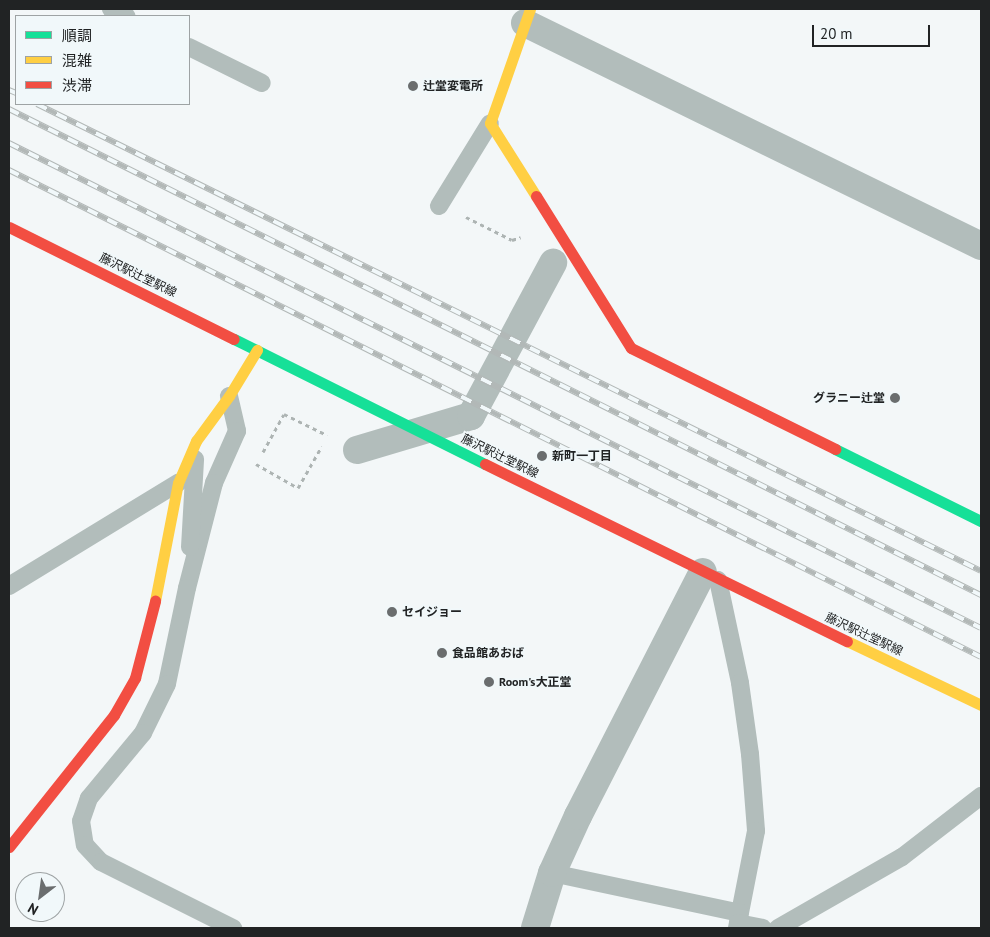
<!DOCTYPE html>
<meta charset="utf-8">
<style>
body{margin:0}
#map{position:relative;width:990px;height:937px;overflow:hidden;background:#f3f7f8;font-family:"PT Sans","Noto Sans JP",sans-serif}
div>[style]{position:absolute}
.path>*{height:3px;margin-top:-1.5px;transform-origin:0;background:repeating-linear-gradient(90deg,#adb4b3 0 4px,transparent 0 8px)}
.lane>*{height:18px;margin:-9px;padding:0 9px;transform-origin:9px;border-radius:9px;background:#b2bdbb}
.street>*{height:28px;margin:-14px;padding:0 14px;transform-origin:14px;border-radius:14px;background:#b2bdbb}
.fast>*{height:11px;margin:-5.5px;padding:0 5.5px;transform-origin:5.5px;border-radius:5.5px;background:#16e098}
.slow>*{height:11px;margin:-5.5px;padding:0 5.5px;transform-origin:5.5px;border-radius:5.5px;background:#ffcf43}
.jam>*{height:11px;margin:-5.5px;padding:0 5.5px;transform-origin:5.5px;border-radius:5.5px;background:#f24e42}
.rail>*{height:5.5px;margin-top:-2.75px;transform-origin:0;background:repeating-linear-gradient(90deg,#f1f8fa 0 11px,#b2b8b7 0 22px);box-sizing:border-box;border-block:1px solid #b2b8b7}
.dots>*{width:14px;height:14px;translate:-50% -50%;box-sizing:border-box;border:2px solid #f1f8fa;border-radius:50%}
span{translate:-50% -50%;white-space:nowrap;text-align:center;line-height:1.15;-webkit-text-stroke:4px #f1f8fa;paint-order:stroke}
.poi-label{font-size:12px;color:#212324;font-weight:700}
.left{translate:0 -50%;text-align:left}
.right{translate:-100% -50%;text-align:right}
.street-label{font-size:12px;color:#212324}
.frame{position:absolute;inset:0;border:10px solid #212324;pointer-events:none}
.legend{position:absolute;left:15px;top:15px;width:175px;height:90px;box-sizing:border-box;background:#f1f8fa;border:1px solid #9ea3a4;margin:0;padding:6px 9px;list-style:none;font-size:15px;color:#212324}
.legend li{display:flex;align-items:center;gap:10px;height:25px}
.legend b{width:25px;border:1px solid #9ea3a4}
.north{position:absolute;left:15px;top:872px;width:50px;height:50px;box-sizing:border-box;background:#f1f8fa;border:1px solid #9ea3a4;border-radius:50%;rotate:210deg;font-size:14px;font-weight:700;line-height:20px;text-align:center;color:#212324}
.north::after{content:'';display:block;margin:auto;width:18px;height:22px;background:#6a6d6e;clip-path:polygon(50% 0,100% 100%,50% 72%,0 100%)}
.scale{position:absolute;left:812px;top:25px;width:118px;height:22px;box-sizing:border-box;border:2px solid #212324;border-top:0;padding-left:6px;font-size:15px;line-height:18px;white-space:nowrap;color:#212324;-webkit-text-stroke:4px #f1f8fa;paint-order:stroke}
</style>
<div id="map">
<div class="path">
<div style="left:466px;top:217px;width:51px;rotate:26.6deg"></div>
<div style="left:512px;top:240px;width:9px;rotate:-18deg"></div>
<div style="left:263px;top:452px;width:43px;rotate:-61.1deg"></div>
<div style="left:284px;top:414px;width:48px;rotate:26deg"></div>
<div style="left:256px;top:464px;width:48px;rotate:29.7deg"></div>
<div style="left:298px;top:488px;width:48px;rotate:-60.3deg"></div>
</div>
<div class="lane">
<div style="left:111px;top:9px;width:17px;rotate:25deg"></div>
<div style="left:189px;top:47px;width:81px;rotate:26.3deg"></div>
<div style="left:439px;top:206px;width:97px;rotate:-58.4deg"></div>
<div style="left:229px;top:396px;width:36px;rotate:77deg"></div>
<div style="left:237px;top:431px;width:57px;rotate:113.9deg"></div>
<div style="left:214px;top:483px;width:108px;rotate:104.4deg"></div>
<div style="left:187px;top:588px;width:98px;rotate:101.8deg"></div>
<div style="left:167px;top:684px;width:55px;rotate:116.1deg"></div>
<div style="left:143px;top:733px;width:85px;rotate:129.7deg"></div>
<div style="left:89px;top:798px;width:24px;rotate:109deg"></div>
<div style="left:81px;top:821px;width:24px;rotate:81deg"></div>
<div style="left:85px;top:845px;width:23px;rotate:47deg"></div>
<div style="left:101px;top:862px;width:148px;rotate:26.6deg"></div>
<div style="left:190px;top:547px;width:88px;rotate:-86.7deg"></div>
<div style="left:718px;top:580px;width:105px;rotate:77.9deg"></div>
<div style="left:740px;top:683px;width:72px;rotate:82deg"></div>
<div style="left:750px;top:754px;width:77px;rotate:85.5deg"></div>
<div style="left:756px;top:831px;width:99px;rotate:101.1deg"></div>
<div style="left:9px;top:586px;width:198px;rotate:-31.4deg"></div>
<div style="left:552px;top:873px;width:192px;rotate:12deg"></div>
<div style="left:738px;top:923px;width:25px;rotate:11deg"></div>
<div style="left:778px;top:928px;width:143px;rotate:-29.8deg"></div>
<div style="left:902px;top:857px;width:100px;rotate:-37.7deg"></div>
</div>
<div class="street">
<div style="left:525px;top:23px;width:508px;rotate:26.06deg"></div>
<div style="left:357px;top:450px;width:119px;rotate:-16.6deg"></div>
<div style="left:471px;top:416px;width:174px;rotate:-61.8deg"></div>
<div style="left:535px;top:928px;width:58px;rotate:-72.8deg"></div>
<div style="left:552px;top:873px;width:63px;rotate:-65.5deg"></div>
<div style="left:578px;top:816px;width:274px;rotate:-62.9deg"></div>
</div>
<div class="fast">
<div style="left:234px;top:339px;width:280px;rotate:26.5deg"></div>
<div style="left:835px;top:449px;width:163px;rotate:26.3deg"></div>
</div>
<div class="slow">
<div style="left:530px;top:9px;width:121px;rotate:109.3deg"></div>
<div style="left:490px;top:123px;width:86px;rotate:57.8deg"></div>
<div style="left:155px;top:601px;width:120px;rotate:-79deg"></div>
<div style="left:178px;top:483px;width:46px;rotate:-66.8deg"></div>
<div style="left:196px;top:441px;width:56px;rotate:-53.7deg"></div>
<div style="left:229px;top:396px;width:54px;rotate:-58.7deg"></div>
<div style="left:847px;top:641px;width:148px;rotate:25.5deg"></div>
</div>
<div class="jam">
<div style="left:536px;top:196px;width:179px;rotate:58deg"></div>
<div style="left:631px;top:348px;width:228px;rotate:26.3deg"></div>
<div style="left:9px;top:227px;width:251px;rotate:26.5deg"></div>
<div style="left:485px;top:464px;width:403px;rotate:26.1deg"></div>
<div style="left:9px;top:847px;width:169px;rotate:-51.5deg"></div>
<div style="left:114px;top:715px;width:43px;rotate:-60.4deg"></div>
<div style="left:135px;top:678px;width:80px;rotate:-75.4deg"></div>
</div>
<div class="rail">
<div style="left:9px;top:90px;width:8px;rotate:23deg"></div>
<div style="left:37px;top:104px;width:1053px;rotate:26.32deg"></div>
<div style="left:9px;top:109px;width:1087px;rotate:26.57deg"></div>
<div style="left:9px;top:143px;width:1086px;rotate:26.52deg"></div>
<div style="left:9px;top:170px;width:1087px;rotate:26.61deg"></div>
</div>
<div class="dots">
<div style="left:413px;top:86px;background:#6a6d6e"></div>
<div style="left:895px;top:398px;background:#6a6d6e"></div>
<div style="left:542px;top:456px;background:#6a6d6e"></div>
<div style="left:392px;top:612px;background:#6a6d6e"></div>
<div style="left:442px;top:653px;background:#6a6d6e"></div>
<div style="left:489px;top:682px;background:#6a6d6e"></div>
</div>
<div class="poi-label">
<span class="left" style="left:423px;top:86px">辻堂変電所</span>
<span class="right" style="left:885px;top:398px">グラニー辻堂</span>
<span class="left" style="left:552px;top:456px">新町一丁目</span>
<span class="left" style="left:402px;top:612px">セイジョー</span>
<span class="left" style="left:452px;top:653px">食品館あおば</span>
<span class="left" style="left:499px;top:682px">Room's大正堂</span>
</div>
<div class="street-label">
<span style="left:138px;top:275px;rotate:26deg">藤沢駅辻堂駅線</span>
<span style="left:500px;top:456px;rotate:26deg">藤沢駅辻堂駅線</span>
<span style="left:864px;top:634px;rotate:25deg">藤沢駅辻堂駅線</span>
</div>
<div class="frame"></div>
<ul class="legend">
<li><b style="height:6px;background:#16e098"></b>順調</li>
<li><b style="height:6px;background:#ffcf43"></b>混雑</li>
<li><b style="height:6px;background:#f24e42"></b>渋滞</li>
</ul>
<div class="north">N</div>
<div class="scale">20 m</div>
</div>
